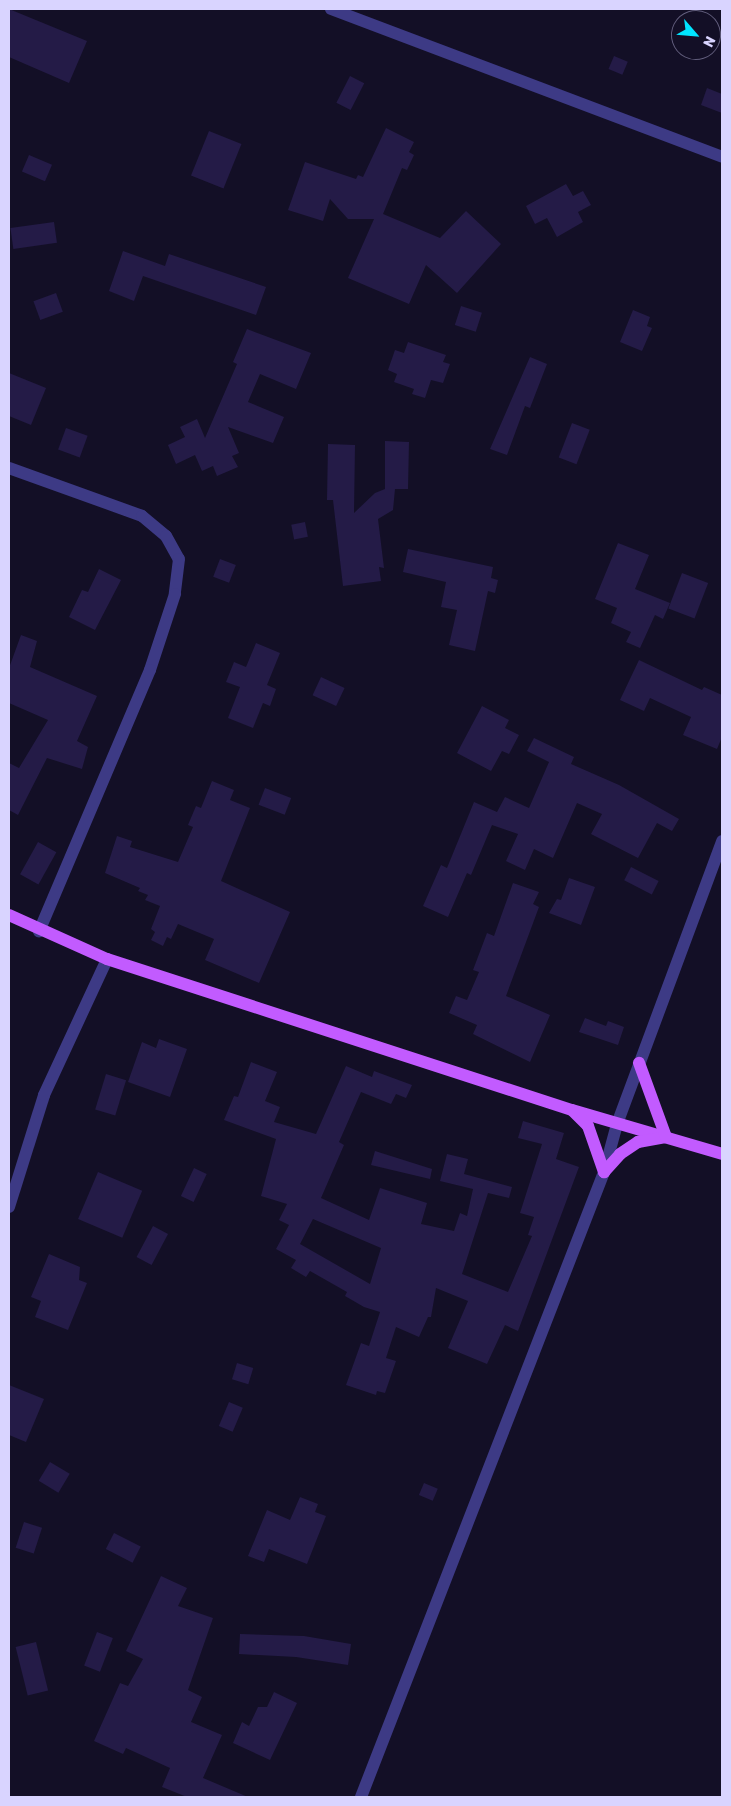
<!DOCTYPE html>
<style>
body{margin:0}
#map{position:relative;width:731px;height:1806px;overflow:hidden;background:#130f26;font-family:Rubik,sans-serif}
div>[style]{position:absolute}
.building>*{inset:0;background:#241b47;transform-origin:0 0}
.minor>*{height:12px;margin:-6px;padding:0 6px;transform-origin:6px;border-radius:6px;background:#3d3a85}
.major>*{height:12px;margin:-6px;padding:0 6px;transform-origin:6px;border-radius:6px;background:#c25bff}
span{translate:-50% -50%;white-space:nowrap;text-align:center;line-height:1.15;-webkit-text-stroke:4.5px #130f26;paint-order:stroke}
.frame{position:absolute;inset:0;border:10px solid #d9d4ff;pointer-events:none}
.north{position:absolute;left:671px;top:10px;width:50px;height:50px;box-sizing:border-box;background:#130f26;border:1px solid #625e7d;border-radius:50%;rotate:117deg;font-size:14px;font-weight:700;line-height:20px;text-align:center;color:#d9d4ff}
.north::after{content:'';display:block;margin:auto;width:18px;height:22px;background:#00e5ff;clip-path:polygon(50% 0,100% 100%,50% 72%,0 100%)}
</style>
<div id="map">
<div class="building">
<div style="clip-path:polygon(9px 9px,87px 41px,69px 83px,9px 57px)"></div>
<div style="left:614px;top:56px;width:15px;height:14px;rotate:23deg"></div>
<div style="left:350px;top:76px;width:16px;height:30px;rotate:27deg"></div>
<div style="clip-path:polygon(707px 88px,722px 94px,722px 113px,701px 105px)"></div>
<div style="clip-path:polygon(386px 128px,414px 142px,409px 152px,414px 155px,407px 170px,402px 168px,383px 214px,440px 238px,466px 211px,501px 244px,457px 293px,426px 265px,409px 304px,348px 278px,374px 219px,348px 219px,330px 199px,323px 221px,288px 210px,305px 162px,356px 179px,358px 175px,363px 177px)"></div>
<div style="left:209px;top:131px;width:35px;height:48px;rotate:22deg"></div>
<div style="left:29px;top:155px;width:25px;height:18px;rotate:23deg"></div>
<div style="clip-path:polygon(566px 184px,573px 196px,583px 191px,591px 205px,578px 212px,583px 222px,557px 237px,547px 218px,535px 224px,526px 206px)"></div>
<div style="left:54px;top:222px;width:21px;height:44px;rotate:82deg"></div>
<div style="clip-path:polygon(123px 251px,165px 266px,169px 254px,266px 287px,256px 315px,143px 276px,134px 301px,109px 291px)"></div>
<div style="left:56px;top:293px;width:20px;height:24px;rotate:70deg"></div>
<div style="left:461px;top:306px;width:22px;height:20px;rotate:18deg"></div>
<div style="clip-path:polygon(633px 310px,650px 317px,647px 326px,652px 328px,642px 351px,620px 342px)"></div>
<div style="clip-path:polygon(247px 329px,311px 353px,296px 389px,260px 374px,248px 402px,284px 417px,273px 443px,228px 427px,239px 453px,232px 456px,238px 467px,217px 476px,213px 466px,202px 471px,195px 455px,176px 464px,168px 445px,185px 437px,180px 427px,197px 419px,205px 438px,237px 364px,233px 362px)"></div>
<div style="clip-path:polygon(408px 342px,446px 355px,443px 362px,450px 364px,443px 383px,431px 380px,425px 398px,412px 394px,414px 389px,394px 382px,397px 374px,388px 370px,395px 350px,404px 353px)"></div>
<div style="clip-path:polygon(530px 357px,547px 364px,530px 408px,525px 406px,507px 455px,490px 449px)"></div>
<div style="clip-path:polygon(9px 373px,46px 388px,31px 425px,9px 416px)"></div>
<div style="left:572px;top:423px;width:19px;height:37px;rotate:21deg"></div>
<div style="left:66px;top:428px;width:23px;height:23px;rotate:20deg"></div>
<div style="clip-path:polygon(385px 441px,409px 442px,408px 489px,395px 489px,393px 510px,378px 519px,384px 568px,379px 567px,381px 581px,343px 586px,333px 500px,327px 500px,328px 444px,355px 445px,354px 513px,375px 493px,385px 489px)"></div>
<div style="left:305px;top:522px;width:15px;height:14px;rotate:79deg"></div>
<div style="clip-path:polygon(618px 543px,649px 555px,635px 589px,670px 603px,663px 619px,655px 615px,640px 648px,626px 642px,631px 632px,611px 623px,617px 608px,595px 599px)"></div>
<div style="clip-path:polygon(408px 549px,493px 567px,491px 578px,498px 580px,495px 593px,488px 591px,475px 651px,449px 645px,457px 610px,441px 607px,446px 582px,403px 572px)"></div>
<div style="left:220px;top:559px;width:17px;height:19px;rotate:21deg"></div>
<div style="clip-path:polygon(99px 569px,121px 580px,95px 630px,69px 617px,82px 590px,88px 592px)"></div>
<div style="left:682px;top:573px;width:28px;height:38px;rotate:21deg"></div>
<div style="clip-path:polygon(21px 635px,37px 641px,30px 667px,97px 696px,77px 741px,88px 747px,82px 769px,47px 758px,18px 815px,9px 810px,9px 763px,19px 768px,48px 720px,9px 703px,9px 668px)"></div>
<div style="clip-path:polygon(256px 643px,280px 653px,267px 685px,276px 689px,270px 706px,263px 703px,253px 728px,228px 718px,240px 687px,226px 682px,234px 662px,246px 667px)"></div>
<div style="clip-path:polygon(639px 660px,702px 690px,704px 687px,722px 695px,722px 737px,717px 749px,683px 735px,691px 717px,650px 698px,644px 711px,620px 700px)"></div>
<div style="left:321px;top:677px;width:26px;height:20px;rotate:25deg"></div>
<div style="clip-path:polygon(482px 706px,509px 720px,505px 728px,519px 735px,509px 754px,502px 751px,491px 771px,457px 753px)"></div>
<div style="clip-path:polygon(534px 738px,574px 757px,571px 764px,619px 785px,679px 819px,672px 831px,657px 823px,638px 858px,591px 834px,602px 814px,577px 803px,553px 858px,534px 849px,525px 870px,506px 861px,518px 834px,492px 825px,471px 875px,467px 873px,448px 917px,423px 906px,441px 865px,447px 868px,474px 802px,497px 812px,505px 797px,529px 808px,549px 762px,527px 751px)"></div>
<div style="clip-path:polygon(212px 781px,234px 790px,230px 800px,250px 808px,221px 881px,290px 912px,259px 983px,205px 960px,214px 939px,178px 924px,171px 939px,167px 937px,163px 946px,151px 940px,155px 932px,151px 929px,160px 906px,145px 900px,148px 895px,138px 891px,140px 888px,105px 873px,117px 836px,132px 841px,130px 847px,178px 862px,193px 827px,188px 825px,196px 806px,201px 808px)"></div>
<div style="left:265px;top:788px;width:28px;height:18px;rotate:21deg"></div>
<div style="left:38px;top:842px;width:21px;height:37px;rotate:29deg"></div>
<div style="left:631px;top:867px;width:31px;height:15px;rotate:27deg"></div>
<div style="clip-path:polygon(569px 878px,595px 887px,581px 925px,549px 913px,557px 899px,561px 900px)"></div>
<div style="clip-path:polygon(513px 883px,539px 892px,533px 904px,539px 907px,506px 996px,550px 1015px,530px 1062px,473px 1034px,477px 1025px,449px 1013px,456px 996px,467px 1000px,479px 972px,473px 970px,487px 933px,494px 936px)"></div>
<div style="clip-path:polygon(585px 1018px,606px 1026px,608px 1021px,624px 1027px,618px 1045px,579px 1032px)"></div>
<div style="clip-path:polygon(159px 1039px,187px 1049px,170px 1097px,128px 1082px,142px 1042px,156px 1048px)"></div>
<div style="clip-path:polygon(evenodd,251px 1062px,277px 1072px,265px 1101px,280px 1107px,274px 1122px,316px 1134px,346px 1066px,372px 1077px,374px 1071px,412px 1085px,406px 1098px,396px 1094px,391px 1104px,361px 1092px,339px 1142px,344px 1145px,321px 1198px,369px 1220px,380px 1188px,427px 1203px,421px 1224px,454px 1231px,460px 1213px,467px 1216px,473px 1189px,440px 1181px,447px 1154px,468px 1159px,464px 1174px,512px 1187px,509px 1198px,488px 1193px,462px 1274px,508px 1292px,532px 1236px,528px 1235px,534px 1217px,520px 1213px,542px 1144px,518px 1138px,523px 1121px,564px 1133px,556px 1159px,579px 1167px,518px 1331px,505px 1325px,487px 1364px,448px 1348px,468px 1301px,436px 1288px,431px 1317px,428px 1317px,419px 1337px,396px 1327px,386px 1358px,396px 1361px,385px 1393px,377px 1391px,376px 1395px,346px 1385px,361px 1343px,369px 1346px,380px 1312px,364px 1307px,345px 1296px,347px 1292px,310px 1271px,306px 1277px,291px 1268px,296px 1260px,276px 1249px,289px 1225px,279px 1220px,287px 1204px,261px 1196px,276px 1139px,224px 1120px,234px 1096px,238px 1097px,251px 1062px,313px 1219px,381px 1248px,370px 1284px,300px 1244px,313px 1219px)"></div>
<div style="left:106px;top:1074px;width:21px;height:37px;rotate:17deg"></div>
<div style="clip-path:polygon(375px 1151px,432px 1169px,430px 1179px,371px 1165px)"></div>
<div style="left:194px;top:1168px;width:14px;height:31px;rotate:25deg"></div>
<div style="left:98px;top:1172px;width:48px;height:51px;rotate:23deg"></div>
<div style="left:153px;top:1226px;width:17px;height:35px;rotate:28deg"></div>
<div style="clip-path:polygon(49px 1254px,80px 1267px,79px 1280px,87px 1283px,68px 1330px,35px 1317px,41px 1301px,31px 1297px)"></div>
<div style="left:237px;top:1363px;width:17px;height:17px;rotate:17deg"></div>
<div style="clip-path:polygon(9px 1385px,44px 1399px,26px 1442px,9px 1435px)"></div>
<div style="left:229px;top:1402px;width:15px;height:26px;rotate:23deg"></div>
<div style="left:50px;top:1462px;width:23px;height:22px;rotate:31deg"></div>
<div style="left:424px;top:1483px;width:15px;height:13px;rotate:23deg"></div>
<div style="clip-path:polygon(300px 1497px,318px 1504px,315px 1512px,326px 1516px,307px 1564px,269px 1549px,264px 1562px,248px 1556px,267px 1510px,290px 1520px)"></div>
<div style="left:24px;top:1522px;width:19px;height:27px;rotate:18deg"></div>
<div style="left:114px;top:1533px;width:30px;height:18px;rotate:27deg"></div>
<div style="clip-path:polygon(161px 1576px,187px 1588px,178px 1606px,213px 1618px,188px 1690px,202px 1697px,191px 1722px,222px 1735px,203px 1778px,248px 1797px,187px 1797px,162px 1787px,170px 1768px,126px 1748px,123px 1754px,94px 1741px,120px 1683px,128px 1686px,143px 1659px,126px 1651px)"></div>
<div style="left:97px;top:1632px;width:17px;height:36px;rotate:21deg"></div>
<div style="clip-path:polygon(240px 1634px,304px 1636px,351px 1644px,348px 1665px,296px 1657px,239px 1654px)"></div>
<div style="left:36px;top:1642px;width:50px;height:21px;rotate:76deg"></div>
<div style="clip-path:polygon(274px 1692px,297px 1703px,270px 1760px,233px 1743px,242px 1722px,249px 1726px,258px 1707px,267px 1707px)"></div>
</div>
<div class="minor">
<div style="left:331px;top:9px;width:418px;rotate:20.7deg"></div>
<div style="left:9px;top:468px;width:141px;rotate:19.8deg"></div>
<div style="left:142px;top:516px;width:31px;rotate:40deg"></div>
<div style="left:166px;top:536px;width:26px;rotate:61deg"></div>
<div style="left:179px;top:559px;width:35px;rotate:97deg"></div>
<div style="left:175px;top:594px;width:80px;rotate:108.2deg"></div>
<div style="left:150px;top:670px;width:284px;rotate:113deg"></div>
<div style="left:9px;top:1207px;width:117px;rotate:-72.6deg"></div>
<div style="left:44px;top:1095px;width:150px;rotate:-65.1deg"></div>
<div style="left:361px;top:1797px;width:671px;rotate:-68.75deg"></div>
<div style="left:604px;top:1172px;width:50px;rotate:-74.8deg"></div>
<div style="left:617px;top:1124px;width:302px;rotate:-69.6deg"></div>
</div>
<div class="major">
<div style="left:9px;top:915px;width:107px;rotate:24.2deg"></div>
<div style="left:107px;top:959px;width:489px;rotate:18deg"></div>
<div style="left:572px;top:1110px;width:156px;rotate:16.3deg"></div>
<div style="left:573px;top:1111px;width:21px;rotate:45deg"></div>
<div style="left:588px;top:1126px;width:49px;rotate:70.8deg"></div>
<div style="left:604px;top:1172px;width:24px;rotate:-48deg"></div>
<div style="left:620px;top:1154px;width:22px;rotate:-34deg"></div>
<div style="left:638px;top:1142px;width:28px;rotate:-10deg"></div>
<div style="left:666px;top:1137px;width:79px;rotate:-110deg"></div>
</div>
<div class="frame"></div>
<div class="north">N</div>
</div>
